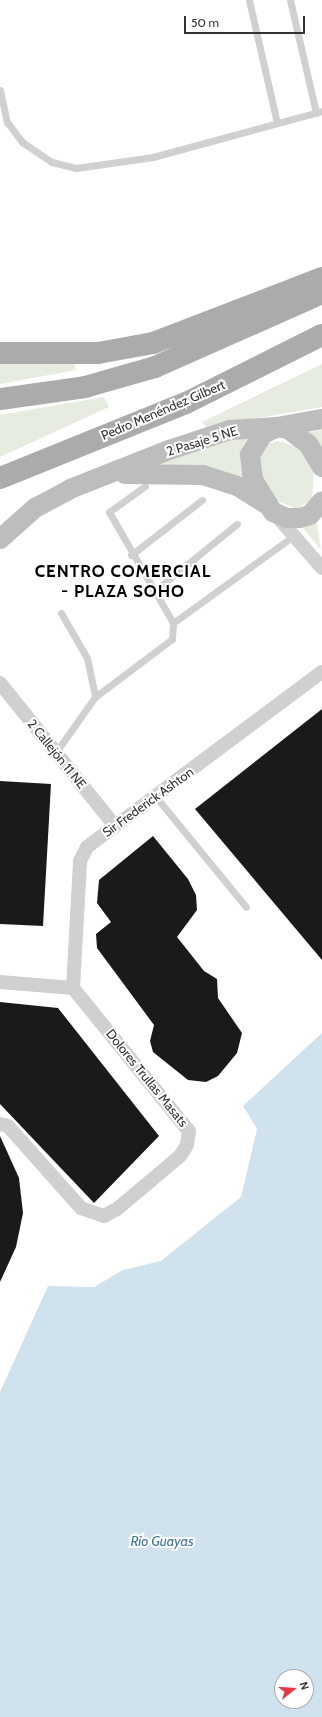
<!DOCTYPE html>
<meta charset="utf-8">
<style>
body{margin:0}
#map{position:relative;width:322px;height:1717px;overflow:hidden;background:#fff;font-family:Cabin,sans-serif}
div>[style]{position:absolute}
.green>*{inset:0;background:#e6ecdf}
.water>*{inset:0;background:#cfe2ee}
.building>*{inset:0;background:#1a1a1a}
.lane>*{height:7px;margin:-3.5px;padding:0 3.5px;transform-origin:3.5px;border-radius:3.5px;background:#d0d0d0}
.street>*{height:14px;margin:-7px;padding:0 7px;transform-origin:7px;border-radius:7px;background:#d0d0d0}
.secondary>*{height:20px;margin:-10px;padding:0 10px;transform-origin:10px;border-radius:10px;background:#bdbdbd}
.primary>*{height:22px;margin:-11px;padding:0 11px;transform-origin:11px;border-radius:11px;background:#ababab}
span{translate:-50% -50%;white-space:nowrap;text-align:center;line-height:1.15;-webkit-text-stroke:4px #fff;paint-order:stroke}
.street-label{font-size:13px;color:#333}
.water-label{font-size:14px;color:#3f7597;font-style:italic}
.district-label{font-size:17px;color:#000;font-weight:700;letter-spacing:1px}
.north{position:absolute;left:274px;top:1669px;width:40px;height:40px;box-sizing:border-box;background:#fff;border:1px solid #adadad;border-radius:50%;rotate:73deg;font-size:11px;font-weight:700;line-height:16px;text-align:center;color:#333}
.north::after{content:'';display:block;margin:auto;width:14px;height:18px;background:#e63946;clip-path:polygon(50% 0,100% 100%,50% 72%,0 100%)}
.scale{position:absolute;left:184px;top:16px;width:121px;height:18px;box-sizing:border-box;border:2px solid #333;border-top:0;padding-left:5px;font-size:12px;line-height:14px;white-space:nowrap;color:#333;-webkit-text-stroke:3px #fff;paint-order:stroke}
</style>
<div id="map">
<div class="green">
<div style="clip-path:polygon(0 363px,74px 364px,76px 370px,0 384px)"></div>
<div style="clip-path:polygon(322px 364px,322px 407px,206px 427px,202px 422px)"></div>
<div style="clip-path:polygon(104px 397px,109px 407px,0 457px,0 415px)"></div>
<div style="clip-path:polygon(322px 430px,322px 450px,310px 437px,310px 432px)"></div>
<div style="clip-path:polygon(230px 438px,251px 439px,240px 457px,244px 480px,196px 467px,160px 464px,208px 442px)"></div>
<div style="clip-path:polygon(278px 441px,297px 447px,307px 455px,314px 470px,312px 499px,297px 509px,276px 500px,259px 476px,257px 456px,268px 444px)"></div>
<div style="clip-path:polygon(317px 523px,321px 550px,303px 528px)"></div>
</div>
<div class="water">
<div style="clip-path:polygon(evenodd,322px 1033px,322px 1717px,0 1717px,0 1392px,48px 1286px,94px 1287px,123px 1270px,161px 1261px,241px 1197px,257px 1129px,243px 1106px,322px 1033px,282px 1677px,306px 1677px,306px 1701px,282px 1701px,282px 1677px)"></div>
</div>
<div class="building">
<div style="clip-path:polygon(322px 709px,322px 960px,195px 809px)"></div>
<div style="clip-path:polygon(0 781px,51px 784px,43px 926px,0 924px)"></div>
<div style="clip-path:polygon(153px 836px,188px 879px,196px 895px,197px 910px,177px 937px,204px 971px,217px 979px,218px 998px,242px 1033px,237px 1053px,218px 1076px,206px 1082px,188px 1080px,153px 1052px,150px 1041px,154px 1025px,97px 948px,96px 934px,111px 922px,97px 903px,99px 880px)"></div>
<div style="clip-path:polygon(0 1002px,58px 1008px,159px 1136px,94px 1203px,0 1104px)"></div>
<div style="clip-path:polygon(0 1136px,19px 1178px,23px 1213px,16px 1247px,0 1282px)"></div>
</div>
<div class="lane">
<div style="left:249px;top:0;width:126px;rotate:77.2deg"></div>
<div style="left:290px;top:0;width:116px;rotate:77deg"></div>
<div style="left:0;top:90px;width:33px;rotate:78deg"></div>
<div style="left:7px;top:122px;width:25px;rotate:53deg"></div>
<div style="left:22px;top:142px;width:36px;rotate:34deg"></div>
<div style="left:52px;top:162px;width:25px;rotate:14deg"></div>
<div style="left:76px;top:168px;width:78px;rotate:-8.1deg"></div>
<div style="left:153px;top:157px;width:175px;rotate:-15.2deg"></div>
<div style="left:145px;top:486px;width:44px;rotate:144.2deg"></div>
<div style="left:109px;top:512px;width:128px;rotate:60deg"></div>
<div style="left:173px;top:623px;width:148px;rotate:-35.9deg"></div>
<div style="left:131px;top:555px;width:90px;rotate:-37.8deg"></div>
<div style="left:153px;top:592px;width:108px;rotate:-39deg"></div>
<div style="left:61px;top:613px;width:52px;rotate:60deg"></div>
<div style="left:87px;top:658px;width:40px;rotate:78deg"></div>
<div style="left:56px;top:752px;width:67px;rotate:-54.7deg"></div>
<div style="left:95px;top:697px;width:96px;rotate:-37deg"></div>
<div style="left:172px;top:639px;width:16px;rotate:-86deg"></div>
<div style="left:156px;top:797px;width:142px;rotate:50.7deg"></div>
</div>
<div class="street">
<div style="left:274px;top:513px;width:73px;rotate:48.9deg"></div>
<div style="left:0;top:683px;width:182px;rotate:51.2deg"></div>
<div style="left:0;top:982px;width:73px;rotate:4.7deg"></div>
<div style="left:73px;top:988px;width:184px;rotate:51deg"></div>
<div style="left:189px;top:1131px;width:14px;rotate:98deg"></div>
<div style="left:187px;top:1145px;width:13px;rotate:122deg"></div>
<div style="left:180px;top:1156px;width:82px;rotate:139.9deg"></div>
<div style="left:117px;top:1209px;width:15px;rotate:152deg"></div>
<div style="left:104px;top:1216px;width:24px;rotate:-161deg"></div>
<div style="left:81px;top:1208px;width:110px;rotate:-131.7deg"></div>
<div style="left:8px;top:1126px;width:8px;rotate:-166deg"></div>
<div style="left:73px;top:988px;width:127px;rotate:-86.8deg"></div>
<div style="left:80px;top:861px;width:16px;rotate:-63deg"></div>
<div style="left:87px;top:847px;width:293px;rotate:-36.7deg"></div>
</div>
<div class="secondary">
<div style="left:322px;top:467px;width:27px;rotate:-121deg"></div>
<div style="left:308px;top:444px;width:25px;rotate:-143deg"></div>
<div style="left:288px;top:429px;width:11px;rotate:-170deg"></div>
<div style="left:277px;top:427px;width:16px;rotate:153deg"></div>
<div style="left:263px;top:434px;width:25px;rotate:122deg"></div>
<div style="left:250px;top:455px;width:25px;rotate:83deg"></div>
<div style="left:253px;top:480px;width:38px;rotate:58deg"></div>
<div style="left:273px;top:512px;width:15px;rotate:23deg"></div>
<div style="left:287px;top:518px;width:13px"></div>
<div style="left:300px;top:518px;width:10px;rotate:-17deg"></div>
<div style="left:310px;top:515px;width:18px;rotate:-49deg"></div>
<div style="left:125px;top:474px;width:78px;rotate:0.7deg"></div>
<div style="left:203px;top:475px;width:38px;rotate:18deg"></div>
<div style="left:239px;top:487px;width:31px;rotate:32deg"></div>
<div style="left:0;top:539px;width:47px;rotate:-41.5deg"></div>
<div style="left:35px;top:508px;width:40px;rotate:-28deg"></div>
<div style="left:70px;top:489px;width:106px;rotate:-21.5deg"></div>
<div style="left:169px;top:450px;width:64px;rotate:-18.2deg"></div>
<div style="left:230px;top:430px;width:47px;rotate:-3.7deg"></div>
<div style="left:277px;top:427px;width:46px;rotate:-10.1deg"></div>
</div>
<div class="primary">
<div style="left:0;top:353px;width:98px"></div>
<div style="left:98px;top:353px;width:56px;rotate:-10.3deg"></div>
<div style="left:153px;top:343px;width:181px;rotate:-21deg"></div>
<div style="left:0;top:399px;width:86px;rotate:-8deg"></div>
<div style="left:85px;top:387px;width:73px;rotate:-15.9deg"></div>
<div style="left:155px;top:367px;width:183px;rotate:-23.9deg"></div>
<div style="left:0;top:478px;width:201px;rotate:-22deg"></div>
<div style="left:186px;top:403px;width:152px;rotate:-26.6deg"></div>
</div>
<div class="street-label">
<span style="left:163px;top:410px;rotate:-23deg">Pedro Menéndez Gilbert</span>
<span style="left:202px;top:441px;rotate:-17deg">2 Pasaje 5 NE</span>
<span style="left:57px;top:754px;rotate:51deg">2 Callejón 11 NE</span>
<span style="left:148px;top:802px;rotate:-36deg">Sir Frederick Ashton</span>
<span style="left:147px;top:1078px;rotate:51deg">Dolores Trullas Masats</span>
</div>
<div class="water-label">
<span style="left:162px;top:1541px">Río Guayas</span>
</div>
<div class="district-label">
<span style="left:123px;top:582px">CENTRO COMERCIAL<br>- PLAZA SOHO</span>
</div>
<div class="north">N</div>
<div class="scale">50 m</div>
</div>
